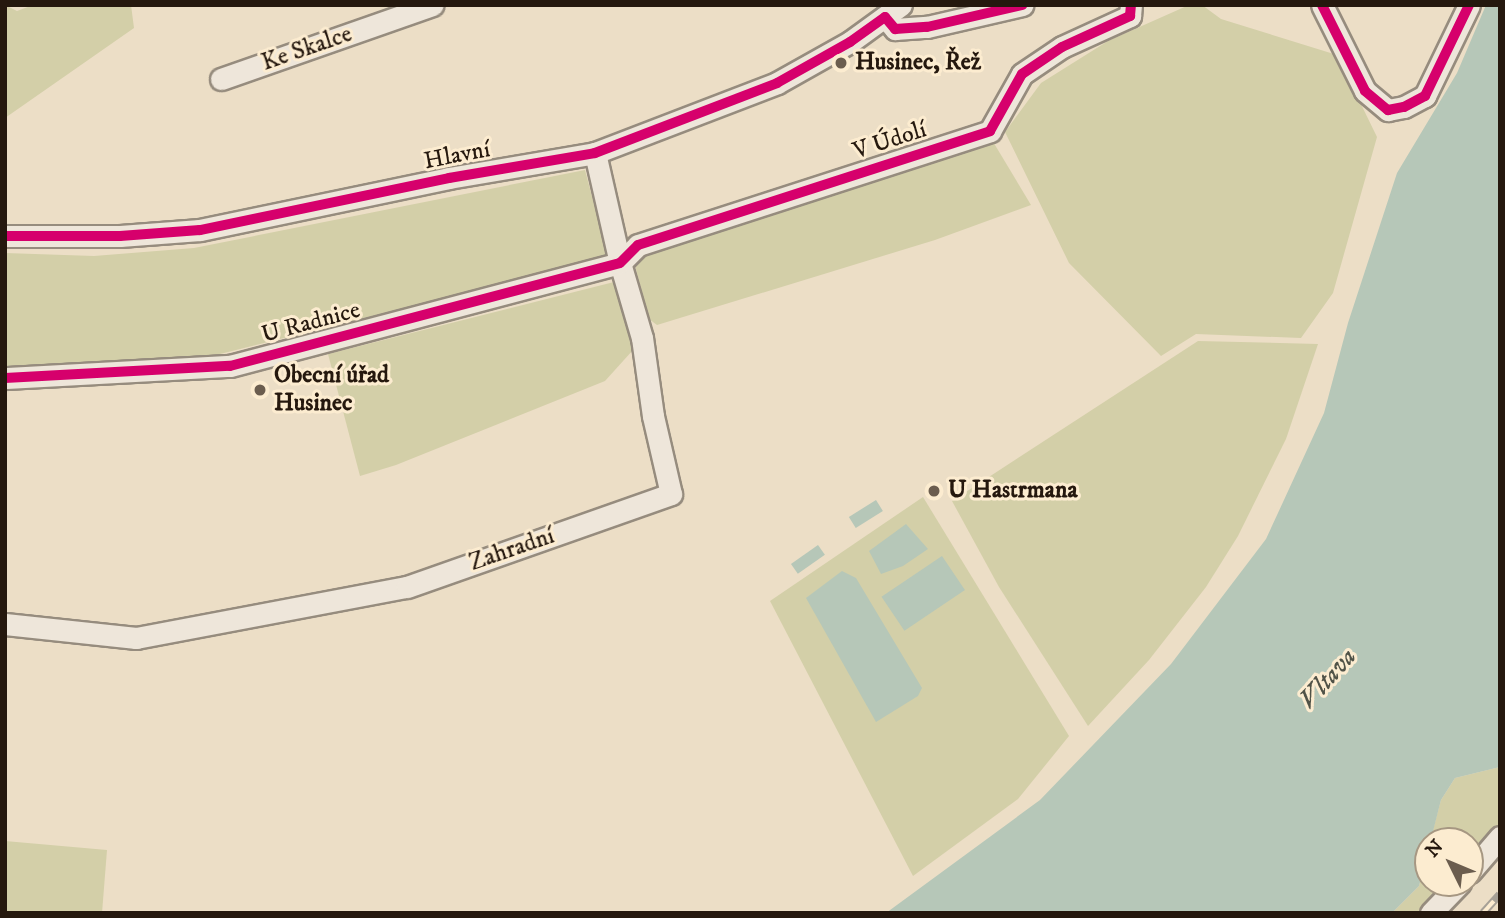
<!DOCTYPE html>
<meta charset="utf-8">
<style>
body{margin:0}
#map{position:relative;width:1505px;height:918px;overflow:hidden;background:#ecdec6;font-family:"IM FELL DW Pica",serif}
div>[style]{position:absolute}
.green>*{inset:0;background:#d3cfa8}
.water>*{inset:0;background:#b6c7b8;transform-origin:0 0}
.roads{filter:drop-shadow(2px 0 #968c7e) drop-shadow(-2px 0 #968c7e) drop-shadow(0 2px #968c7e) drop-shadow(0 -2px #968c7e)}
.minor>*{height:21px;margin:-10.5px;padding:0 10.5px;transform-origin:10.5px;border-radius:10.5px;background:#eee6da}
.rail>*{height:8px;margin-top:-4px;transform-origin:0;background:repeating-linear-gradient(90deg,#fcecd0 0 16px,#a6a096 0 32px);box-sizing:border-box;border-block:2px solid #a6a096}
.cycleway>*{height:10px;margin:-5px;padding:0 5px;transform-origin:5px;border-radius:5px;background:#d6006c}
.dots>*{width:19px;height:19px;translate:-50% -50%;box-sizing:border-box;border:4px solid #fcecd0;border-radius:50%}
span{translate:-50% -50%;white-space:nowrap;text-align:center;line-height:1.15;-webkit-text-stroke:6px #fcecd0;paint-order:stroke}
.street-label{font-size:24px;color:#25180e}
.poi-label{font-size:24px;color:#25180e;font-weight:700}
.left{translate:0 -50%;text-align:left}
.water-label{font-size:26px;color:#505247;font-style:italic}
.frame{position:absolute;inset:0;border:7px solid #25180e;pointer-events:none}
.north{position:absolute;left:1414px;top:827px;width:70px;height:70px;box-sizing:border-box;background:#fcecd0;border:2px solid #a69782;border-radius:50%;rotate:313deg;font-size:19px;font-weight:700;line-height:28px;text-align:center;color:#25180e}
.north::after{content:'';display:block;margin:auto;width:24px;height:32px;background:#6b5d4e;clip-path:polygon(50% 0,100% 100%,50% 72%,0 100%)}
</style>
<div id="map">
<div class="green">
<div style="clip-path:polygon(5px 5px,17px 11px,33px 5px,131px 5px,134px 28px,5px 118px)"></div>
<div style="clip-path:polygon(1189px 5px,1202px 5px,1221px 19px,1337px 55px,1377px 137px,1333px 293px,1301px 338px,1196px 334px,1161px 356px,1069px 263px,1005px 132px,1041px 83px,1108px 41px)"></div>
<div style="clip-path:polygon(992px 140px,1031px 205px,935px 240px,657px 325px,649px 319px,633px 258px)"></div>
<div style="clip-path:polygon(585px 170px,608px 257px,212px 356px,5px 370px,5px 253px,94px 256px,194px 248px)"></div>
<div style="clip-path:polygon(614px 282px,633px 350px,605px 381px,396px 465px,360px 476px,328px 354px)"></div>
<div style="clip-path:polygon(1198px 341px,1318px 344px,1286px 439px,1238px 536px,1206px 587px,1149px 660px,1088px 726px,999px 587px,952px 501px)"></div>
<div style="clip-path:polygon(923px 497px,1069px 736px,1018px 799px,913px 876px,770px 601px)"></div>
<div style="clip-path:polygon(1500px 767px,1500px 825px,1470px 860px,1470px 841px,1430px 841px,1441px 800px,1455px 778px)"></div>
<div style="clip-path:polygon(5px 841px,107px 850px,102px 913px,5px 913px)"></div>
<div style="clip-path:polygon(1428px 850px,1428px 883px,1449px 883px,1422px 913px,1392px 913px,1419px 886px)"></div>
</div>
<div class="water">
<div style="clip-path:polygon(1486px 5px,1500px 5px,1500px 767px,1455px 778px,1441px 800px,1419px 886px,1392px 913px,886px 913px,1040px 800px,1171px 664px,1266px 539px,1324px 413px,1348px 323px,1397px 173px,1457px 73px)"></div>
<div style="left:876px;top:500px;width:13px;height:32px;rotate:58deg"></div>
<div style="clip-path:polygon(906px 524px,928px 549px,903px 566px,881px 574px,869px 551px)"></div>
<div style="left:818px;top:545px;width:12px;height:33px;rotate:55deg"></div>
<div style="left:942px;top:556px;width:41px;height:73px;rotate:56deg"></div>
<div style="clip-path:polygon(842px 571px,856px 578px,922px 688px,918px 696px,876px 722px,806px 598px)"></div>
</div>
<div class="roads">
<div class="minor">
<div style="left:1322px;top:5px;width:96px;rotate:63.4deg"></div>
<div style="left:1365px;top:91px;width:30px;rotate:40deg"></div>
<div style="left:1388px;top:110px;width:16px;rotate:-11deg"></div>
<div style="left:1404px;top:107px;width:24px;rotate:-28deg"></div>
<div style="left:1425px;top:96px;width:101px;rotate:-64.2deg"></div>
<div style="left:885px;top:17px;width:16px;rotate:50deg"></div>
<div style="left:895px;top:29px;width:32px;rotate:-4deg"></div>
<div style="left:927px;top:27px;width:98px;rotate:-13deg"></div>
<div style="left:221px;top:79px;width:224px;rotate:-19.3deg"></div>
<div style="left:5px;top:236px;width:115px"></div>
<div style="left:120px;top:236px;width:80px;rotate:-4.3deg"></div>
<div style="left:200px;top:230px;width:254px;rotate:-11.8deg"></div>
<div style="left:449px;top:178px;width:148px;rotate:-9.7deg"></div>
<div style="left:595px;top:153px;width:195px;rotate:-21deg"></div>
<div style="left:777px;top:83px;width:84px;rotate:-29.3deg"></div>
<div style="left:850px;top:42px;width:63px;rotate:-36deg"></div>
<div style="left:5px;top:378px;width:225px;rotate:-3.1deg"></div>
<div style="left:230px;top:366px;width:403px;rotate:-14.8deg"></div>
<div style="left:620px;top:263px;width:25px;rotate:-45deg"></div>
<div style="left:638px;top:245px;width:370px;rotate:-17.9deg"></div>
<div style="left:990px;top:131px;width:65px;rotate:-60.7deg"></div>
<div style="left:1022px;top:74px;width:48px;rotate:-34deg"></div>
<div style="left:1062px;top:47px;width:75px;rotate:-24.5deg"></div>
<div style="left:1130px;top:16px;width:11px;rotate:-85deg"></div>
<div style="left:5px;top:624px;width:132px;rotate:6.1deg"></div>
<div style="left:136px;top:638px;width:276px;rotate:-10.7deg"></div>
<div style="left:407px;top:587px;width:280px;rotate:-19.4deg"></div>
<div style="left:671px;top:494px;width:80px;rotate:-103deg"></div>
<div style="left:653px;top:416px;width:79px;rotate:-98deg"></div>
<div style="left:642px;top:338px;width:78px;rotate:-106.3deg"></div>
<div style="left:620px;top:263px;width:113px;rotate:-102.8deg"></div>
<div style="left:1470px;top:872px;width:46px;rotate:-49.4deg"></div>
<div style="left:1431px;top:913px;width:42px;rotate:-46deg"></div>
</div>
</div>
<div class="rail">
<div style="left:1483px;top:913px;width:25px;rotate:-48deg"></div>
</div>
<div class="cycleway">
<div style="left:1322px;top:5px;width:96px;rotate:63.4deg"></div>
<div style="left:1365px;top:91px;width:30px;rotate:40deg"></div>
<div style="left:1388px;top:110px;width:16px;rotate:-11deg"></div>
<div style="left:1404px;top:107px;width:24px;rotate:-28deg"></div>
<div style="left:1425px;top:96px;width:101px;rotate:-64.2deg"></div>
<div style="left:5px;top:236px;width:115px"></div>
<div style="left:120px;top:236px;width:80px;rotate:-4.3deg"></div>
<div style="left:200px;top:230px;width:254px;rotate:-11.8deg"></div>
<div style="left:449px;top:178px;width:148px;rotate:-9.7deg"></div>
<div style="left:595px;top:153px;width:195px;rotate:-21deg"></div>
<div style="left:777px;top:83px;width:84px;rotate:-29.3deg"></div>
<div style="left:850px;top:42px;width:43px;rotate:-35.5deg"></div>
<div style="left:885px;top:17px;width:16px;rotate:50deg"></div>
<div style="left:895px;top:29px;width:32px;rotate:-4deg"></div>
<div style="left:927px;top:27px;width:98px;rotate:-13deg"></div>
<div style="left:5px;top:378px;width:225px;rotate:-3.1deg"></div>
<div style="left:230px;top:366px;width:403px;rotate:-14.8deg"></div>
<div style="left:620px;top:263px;width:25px;rotate:-45deg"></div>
<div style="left:638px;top:245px;width:370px;rotate:-17.9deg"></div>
<div style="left:990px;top:131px;width:65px;rotate:-60.7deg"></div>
<div style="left:1022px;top:74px;width:48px;rotate:-34deg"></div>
<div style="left:1062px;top:47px;width:75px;rotate:-24.5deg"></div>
<div style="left:1130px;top:16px;width:11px;rotate:-85deg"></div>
</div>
<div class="dots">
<div style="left:841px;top:63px;background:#6b5d4e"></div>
<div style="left:260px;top:390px;background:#6b5d4e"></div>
<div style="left:934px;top:491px;background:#6b5d4e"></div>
</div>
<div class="street-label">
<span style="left:307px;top:49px;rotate:-19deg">Ke Skalce</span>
<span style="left:890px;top:141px;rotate:-18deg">V Údolí</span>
<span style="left:457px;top:156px;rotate:-11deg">Hlavní</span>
<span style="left:311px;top:323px;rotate:-15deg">U Radnice</span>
<span style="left:512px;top:550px;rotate:-19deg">Zahradní</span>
</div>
<div class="poi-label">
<span class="left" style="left:855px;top:63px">Husinec, Řež</span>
<span class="left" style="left:274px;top:390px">Obecní úřad<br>Husinec</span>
<span class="left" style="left:948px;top:491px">U Hastrmana</span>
</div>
<div class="water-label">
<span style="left:1328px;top:679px;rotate:-48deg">Vltava</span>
</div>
<div class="frame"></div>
<div class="north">N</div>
</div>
